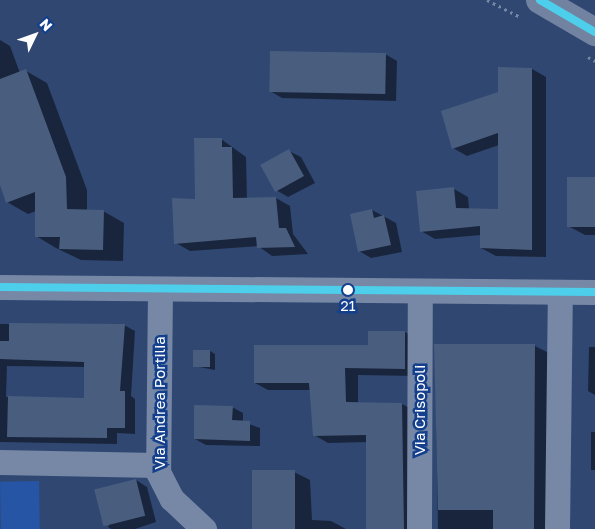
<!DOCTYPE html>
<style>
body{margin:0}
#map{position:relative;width:595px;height:529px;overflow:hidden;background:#2f4771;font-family:"Golos Text",sans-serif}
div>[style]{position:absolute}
.green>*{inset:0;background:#2555a4;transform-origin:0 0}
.shadow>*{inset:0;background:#0007;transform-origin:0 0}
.building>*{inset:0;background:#495d7f;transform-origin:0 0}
.path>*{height:3px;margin-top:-1.5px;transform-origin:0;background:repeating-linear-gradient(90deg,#7688a5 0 2.5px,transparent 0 6.5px)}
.minor>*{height:25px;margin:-12.5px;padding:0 12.5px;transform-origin:12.5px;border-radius:12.5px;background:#7688a5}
.secondary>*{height:28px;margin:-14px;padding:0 14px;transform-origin:14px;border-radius:14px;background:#7183a1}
.bus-1>*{height:8px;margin:-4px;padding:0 4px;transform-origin:4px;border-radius:4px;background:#4dcfeb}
.dots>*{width:14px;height:14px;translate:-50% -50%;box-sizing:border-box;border:2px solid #133f8d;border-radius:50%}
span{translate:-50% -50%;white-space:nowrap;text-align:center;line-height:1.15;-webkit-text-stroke:5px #133f8d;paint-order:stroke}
.bus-label{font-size:14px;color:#fff}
.street-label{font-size:15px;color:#fff}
.north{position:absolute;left:10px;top:10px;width:50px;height:50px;-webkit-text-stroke:4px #133f8d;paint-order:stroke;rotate:48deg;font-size:14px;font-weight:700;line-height:20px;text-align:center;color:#fff}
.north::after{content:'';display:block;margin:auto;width:18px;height:22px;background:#fff;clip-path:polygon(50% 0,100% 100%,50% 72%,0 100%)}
</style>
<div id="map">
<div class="green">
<div style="left:39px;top:481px;width:48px;height:39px;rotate:89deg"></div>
</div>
<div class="shadow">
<div style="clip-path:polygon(0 40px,10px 46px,20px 73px,26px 71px,47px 83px,87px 190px,87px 210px,103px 211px,124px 223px,123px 261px,81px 260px,56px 248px,36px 236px,36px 211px,28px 214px,7px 202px,0 182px)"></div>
<div style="clip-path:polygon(385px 54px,397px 61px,396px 101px,282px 98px,270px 91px)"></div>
<div style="clip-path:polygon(532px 69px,546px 77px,546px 257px,496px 256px,481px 248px,481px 235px,435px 239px,421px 231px,454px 189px,468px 197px,469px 209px,499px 210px,499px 145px,467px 156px,453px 148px,499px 93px)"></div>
<div style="clip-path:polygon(221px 139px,246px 157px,247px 199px,276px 198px,290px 206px,293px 234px,308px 254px,272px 256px,258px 246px,190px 251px,176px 243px)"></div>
<div style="clip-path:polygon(289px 151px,301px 157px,315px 183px,288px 197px,276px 190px)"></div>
<div style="clip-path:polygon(595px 178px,595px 235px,585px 235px,570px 227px)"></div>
<div style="clip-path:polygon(372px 210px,396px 223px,402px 252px,371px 258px,359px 251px)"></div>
<div style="clip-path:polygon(evenodd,0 324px,124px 325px,135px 331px,131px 396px,135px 399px,135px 434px,117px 433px,117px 444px,0 442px,0 324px,7px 366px,86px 367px,85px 399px,6px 397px,7px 366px)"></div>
<div style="clip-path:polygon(369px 332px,405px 332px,418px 340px,418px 376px,358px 375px,358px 403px,402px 404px,415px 411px,416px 529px,368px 529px,368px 442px,328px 443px,314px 435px,311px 390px,268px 390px,255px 383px,369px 346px)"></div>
<div style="clip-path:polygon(435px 345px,535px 346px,549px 353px,546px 529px,438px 529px)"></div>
<div style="clip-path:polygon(589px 347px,595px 347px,595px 395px,588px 391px)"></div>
<div style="clip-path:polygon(210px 351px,215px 354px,215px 370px,194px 366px)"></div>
<div style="clip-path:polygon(232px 407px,243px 413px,243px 422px,260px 428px,260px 446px,206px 445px,195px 439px)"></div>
<div style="left:591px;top:432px;width:4px;height:38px"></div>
<div style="clip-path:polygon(294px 472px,310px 480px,312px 520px,331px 521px,346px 529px,253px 529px)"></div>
<div style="clip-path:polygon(136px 480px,147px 487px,156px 522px,135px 529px,111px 529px,108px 527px)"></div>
</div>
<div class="building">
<div style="left:270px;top:51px;width:116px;height:41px;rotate:1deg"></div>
<div style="clip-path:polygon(498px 67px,532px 68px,532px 250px,480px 248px,480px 226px,420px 232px,416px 191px,454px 187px,456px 208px,498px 209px,498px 133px,452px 149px,441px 111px,498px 92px)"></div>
<div style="clip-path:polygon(26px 69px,66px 177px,67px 209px,104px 210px,103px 250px,59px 249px,60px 237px,35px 237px,35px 192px,6px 203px,0 185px,0 79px)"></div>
<div style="clip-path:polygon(194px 138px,222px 138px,222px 147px,232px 147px,233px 198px,276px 197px,279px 228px,286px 228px,295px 247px,257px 248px,256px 237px,174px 244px,172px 198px,195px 199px)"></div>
<div style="left:289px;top:149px;width:31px;height:33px;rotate:61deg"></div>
<div style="left:567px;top:177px;width:28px;height:50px"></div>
<div style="clip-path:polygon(372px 209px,374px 218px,384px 215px,391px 245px,358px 252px,350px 214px)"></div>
<div style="clip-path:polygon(9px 323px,125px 324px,120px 391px,125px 391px,125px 428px,107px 428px,107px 438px,7px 437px,8px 396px,84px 398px,84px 362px,0 359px,0 341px,9px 341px)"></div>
<div style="clip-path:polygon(368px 331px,405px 331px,405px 369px,345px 368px,346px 402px,402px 403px,404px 529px,366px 529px,366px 435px,313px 436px,309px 383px,254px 383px,254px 345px,368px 345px)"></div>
<div style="clip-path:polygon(434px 344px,535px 344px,534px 529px,493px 529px,493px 510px,438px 510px)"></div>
<div style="left:193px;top:350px;width:17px;height:17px"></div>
<div style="clip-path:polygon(194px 405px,233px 406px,232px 420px,250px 421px,250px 441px,194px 439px)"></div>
<div style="left:252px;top:470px;width:43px;height:59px"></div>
<div style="left:136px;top:479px;width:38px;height:43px;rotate:76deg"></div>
</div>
<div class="path">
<div style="left:487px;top:0;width:37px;rotate:27deg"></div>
<div style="left:588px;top:57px;width:8px;rotate:30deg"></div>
</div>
<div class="minor">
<div style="left:0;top:287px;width:595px;rotate:0.48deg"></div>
<div style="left:160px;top:289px;width:183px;rotate:90.6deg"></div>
<div style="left:158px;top:472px;width:30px;rotate:63deg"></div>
<div style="left:172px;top:499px;width:44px;rotate:43.2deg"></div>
<div style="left:0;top:462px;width:157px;rotate:1.1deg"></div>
<div style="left:419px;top:529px;width:237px;rotate:-89.8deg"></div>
<div style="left:557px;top:529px;width:236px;rotate:-89.3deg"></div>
</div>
<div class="secondary">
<div style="left:540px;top:0;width:64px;rotate:30.2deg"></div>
</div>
<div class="bus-1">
<div style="left:540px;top:0;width:64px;rotate:30.2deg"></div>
<div style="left:0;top:287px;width:595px;rotate:0.48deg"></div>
</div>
<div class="dots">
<div style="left:348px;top:290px;background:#fff"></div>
</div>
<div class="bus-label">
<span style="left:348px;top:306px">21</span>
</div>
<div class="street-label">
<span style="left:160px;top:403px;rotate:-90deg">Via Andrea Portilia</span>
<span style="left:420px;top:410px;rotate:-90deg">Via Crisopoli</span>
</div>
<div class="north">N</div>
</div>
